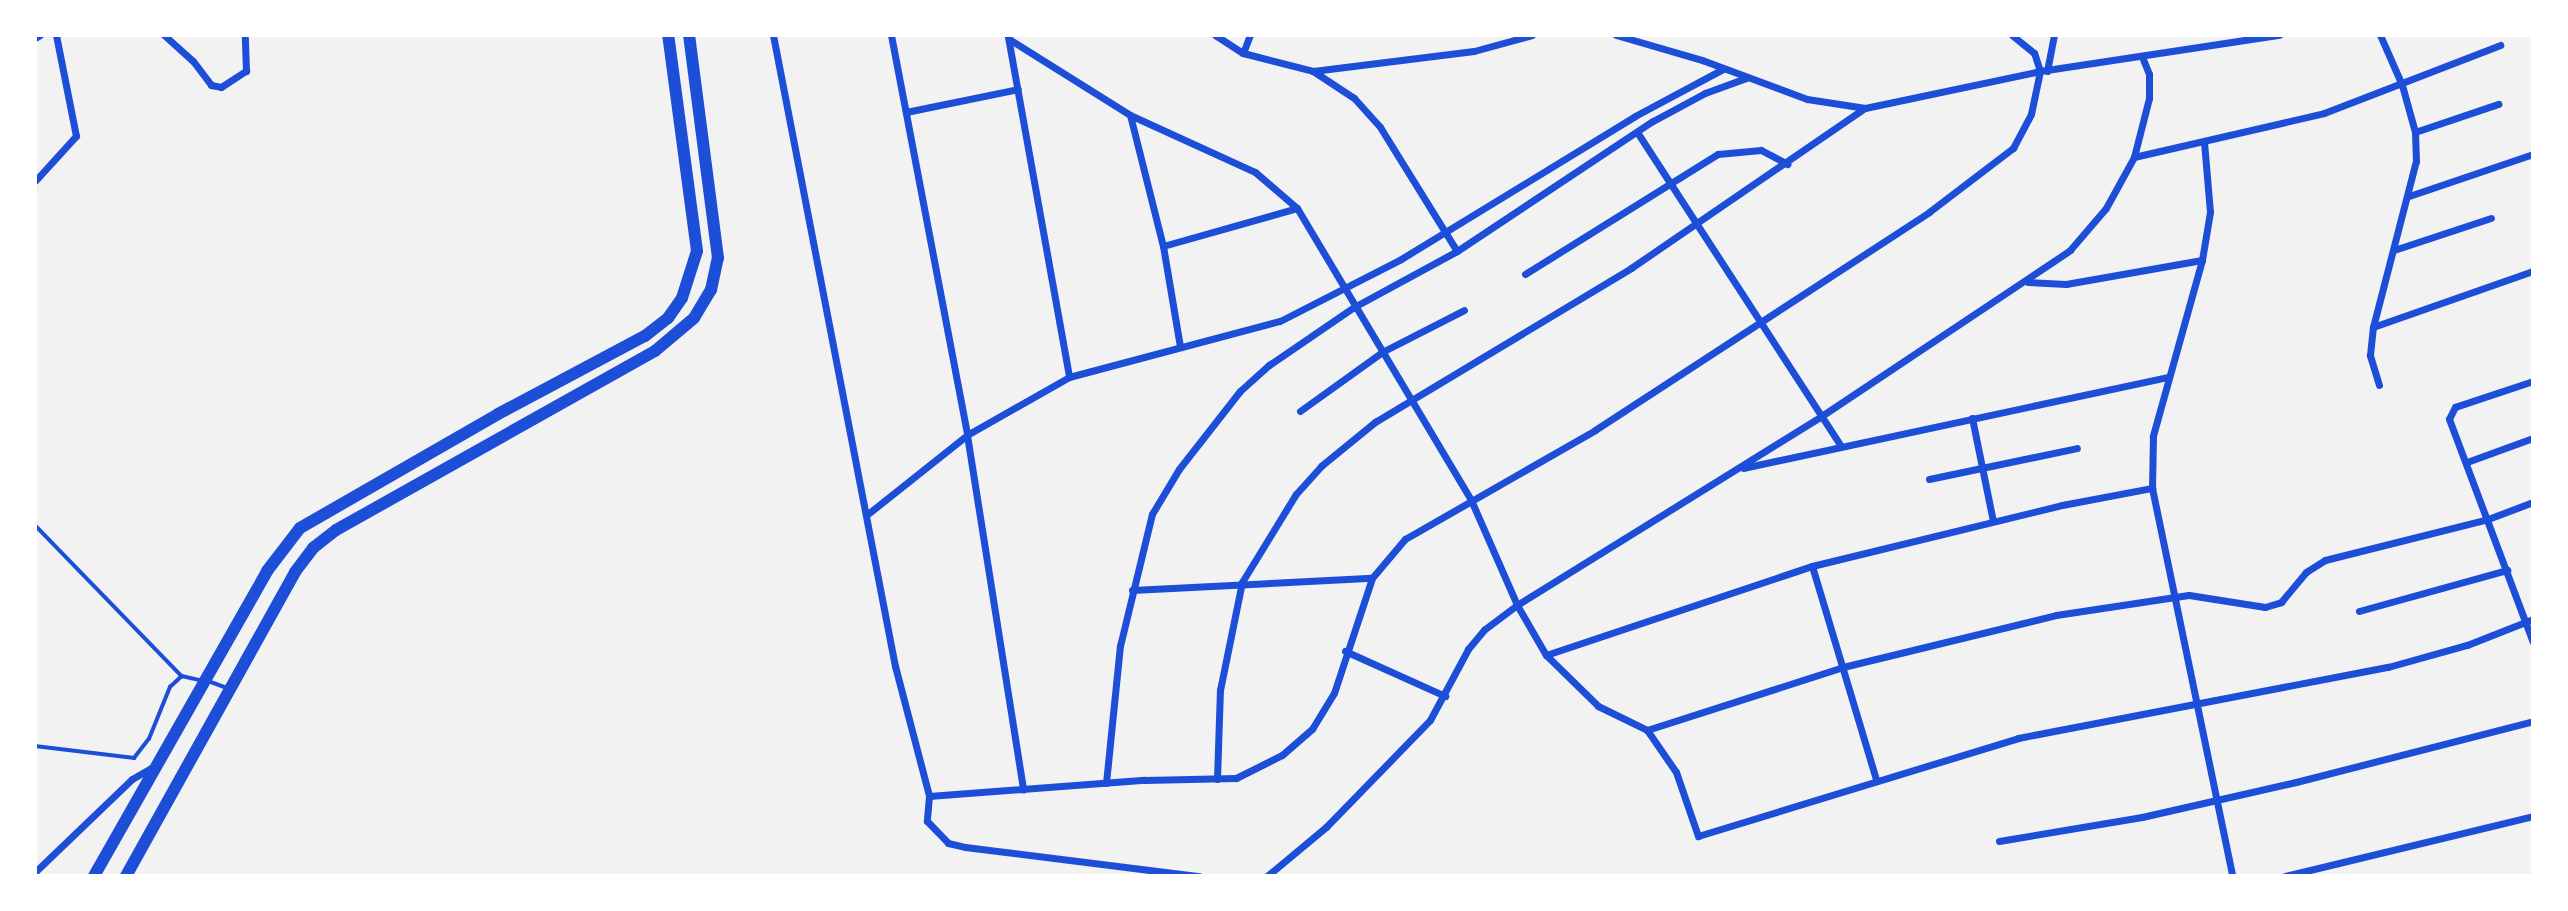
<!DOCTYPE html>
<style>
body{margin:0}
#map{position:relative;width:2568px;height:911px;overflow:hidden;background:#f2f2f2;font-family:"Asap Condensed",sans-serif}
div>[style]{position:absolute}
.service>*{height:3.5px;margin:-1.75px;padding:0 1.75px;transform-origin:1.75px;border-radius:1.75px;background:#1d4ed8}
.minor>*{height:7px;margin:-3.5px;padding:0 3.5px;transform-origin:3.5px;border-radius:3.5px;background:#1d4ed8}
.primary>*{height:12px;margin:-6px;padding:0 6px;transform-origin:6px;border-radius:6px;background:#1d4ed8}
span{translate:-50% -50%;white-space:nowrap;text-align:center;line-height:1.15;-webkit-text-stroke:5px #fff;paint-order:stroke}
.frame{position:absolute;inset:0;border:37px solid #fff;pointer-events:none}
</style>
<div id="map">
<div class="service">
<div style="left:35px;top:525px;width:211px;rotate:45.8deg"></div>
<div style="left:182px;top:676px;width:18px;rotate:13deg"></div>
<div style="left:208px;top:681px;width:20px;rotate:20deg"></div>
<div style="left:35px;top:746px;width:100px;rotate:6.9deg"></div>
<div style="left:134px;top:758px;width:24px;rotate:-52deg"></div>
<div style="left:149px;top:739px;width:56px;rotate:-68deg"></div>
<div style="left:170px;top:687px;width:16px;rotate:-43deg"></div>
</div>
<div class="minor">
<div style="left:164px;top:35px;width:39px;rotate:42deg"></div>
<div style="left:193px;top:61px;width:30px;rotate:53deg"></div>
<div style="left:211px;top:85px;width:10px;rotate:11deg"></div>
<div style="left:221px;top:87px;width:30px;rotate:-33deg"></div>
<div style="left:246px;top:71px;width:36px;rotate:-92deg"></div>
<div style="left:773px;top:35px;width:643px;rotate:79.06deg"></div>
<div style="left:895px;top:666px;width:134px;rotate:75.3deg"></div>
<div style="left:929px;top:796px;width:25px;rotate:95deg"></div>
<div style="left:927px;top:821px;width:30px;rotate:46deg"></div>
<div style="left:948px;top:843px;width:17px;rotate:13deg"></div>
<div style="left:965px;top:847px;width:236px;rotate:7.1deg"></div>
<div style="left:891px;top:35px;width:407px;rotate:79.2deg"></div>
<div style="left:967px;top:435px;width:359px;rotate:81deg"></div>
<div style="left:1215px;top:35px;width:33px;rotate:33deg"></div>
<div style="left:1243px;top:53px;width:72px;rotate:14.4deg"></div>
<div style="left:1313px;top:71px;width:162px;rotate:-7.1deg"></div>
<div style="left:1474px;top:51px;width:60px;rotate:-15.4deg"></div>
<div style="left:1616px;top:35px;width:90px;rotate:16.2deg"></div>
<div style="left:1702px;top:60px;width:112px;rotate:20.4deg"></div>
<div style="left:1807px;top:99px;width:59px;rotate:8.8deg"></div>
<div style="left:1865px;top:108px;width:179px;rotate:-11.9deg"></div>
<div style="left:2040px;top:71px;width:242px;rotate:-8.6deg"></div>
<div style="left:1008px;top:37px;width:345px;rotate:79.8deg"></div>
<div style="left:35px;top:38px;width:6px;rotate:-31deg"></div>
<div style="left:1009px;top:39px;width:143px;rotate:32.1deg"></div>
<div style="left:1130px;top:115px;width:137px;rotate:24.5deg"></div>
<div style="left:1255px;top:172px;width:55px;rotate:40.6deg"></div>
<div style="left:1297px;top:208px;width:340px;rotate:59.2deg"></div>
<div style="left:1471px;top:500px;width:115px;rotate:66.3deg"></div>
<div style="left:1517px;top:605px;width:58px;rotate:59.9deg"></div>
<div style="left:1546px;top:655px;width:73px;rotate:44.4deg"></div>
<div style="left:1598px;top:706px;width:55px;rotate:26.1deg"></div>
<div style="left:1647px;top:730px;width:51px;rotate:55.4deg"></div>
<div style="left:1676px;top:772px;width:68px;rotate:71deg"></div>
<div style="left:1698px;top:836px;width:335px;rotate:-17deg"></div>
<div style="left:2018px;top:738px;width:377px;rotate:-10.9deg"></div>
<div style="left:2388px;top:667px;width:82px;rotate:-15.6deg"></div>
<div style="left:2467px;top:645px;width:71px;rotate:-21.5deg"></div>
<div style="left:1243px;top:53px;width:19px;rotate:-69deg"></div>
<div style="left:1313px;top:71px;width:49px;rotate:33.4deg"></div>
<div style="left:1354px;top:98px;width:39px;rotate:48deg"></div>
<div style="left:1380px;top:127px;width:146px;rotate:58.2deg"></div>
<div style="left:2047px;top:71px;width:37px;rotate:-79deg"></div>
<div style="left:906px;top:112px;width:114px;rotate:-11.6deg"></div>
<div style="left:1130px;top:115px;width:135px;rotate:75.9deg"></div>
<div style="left:1163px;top:246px;width:102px;rotate:80.4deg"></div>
<div style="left:1637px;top:132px;width:374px;rotate:57deg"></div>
<div style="left:2415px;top:132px;width:88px;rotate:-18.6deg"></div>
<div style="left:2204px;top:142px;width:70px;rotate:85.1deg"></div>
<div style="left:2210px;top:212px;width:49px;rotate:99.5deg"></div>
<div style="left:2202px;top:260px;width:183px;rotate:105.6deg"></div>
<div style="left:2153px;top:436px;width:52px;rotate:91.1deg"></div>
<div style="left:2152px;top:488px;width:396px;rotate:78.3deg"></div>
<div style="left:2134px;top:157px;width:195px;rotate:-13deg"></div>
<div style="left:2324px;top:113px;width:189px;rotate:-21.1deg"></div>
<div style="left:35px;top:181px;width:61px;rotate:-47.7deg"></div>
<div style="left:76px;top:136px;width:103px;rotate:-101.2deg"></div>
<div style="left:2409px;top:196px;width:131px;rotate:-18.7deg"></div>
<div style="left:1163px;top:246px;width:139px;rotate:-15.8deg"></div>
<div style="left:2394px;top:250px;width:102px;rotate:-18.3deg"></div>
<div style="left:1525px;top:274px;width:227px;rotate:-31.9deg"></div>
<div style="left:1718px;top:154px;width:43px;rotate:-5.3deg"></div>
<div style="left:1761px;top:150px;width:30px;rotate:28deg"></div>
<div style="left:2028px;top:282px;width:38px;rotate:3deg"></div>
<div style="left:2066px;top:284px;width:138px;rotate:-10deg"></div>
<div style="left:2373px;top:327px;width:170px;rotate:-19.3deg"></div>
<div style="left:2533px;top:381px;width:82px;rotate:161.6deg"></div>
<div style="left:2455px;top:407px;width:13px;rotate:117deg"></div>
<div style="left:2449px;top:419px;width:238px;rotate:69.4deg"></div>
<div style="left:2379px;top:385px;width:31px;rotate:-107deg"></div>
<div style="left:2370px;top:355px;width:28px;rotate:-84deg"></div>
<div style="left:2373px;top:327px;width:171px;rotate:-75.5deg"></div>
<div style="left:2416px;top:161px;width:29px;rotate:-92deg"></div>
<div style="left:2415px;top:132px;width:49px;rotate:-105.5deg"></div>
<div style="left:2402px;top:85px;width:55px;rotate:-113.7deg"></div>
<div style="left:1300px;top:411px;width:101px;rotate:-35.7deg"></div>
<div style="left:1382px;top:352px;width:92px;rotate:-27.1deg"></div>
<div style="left:1972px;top:418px;width:105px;rotate:78.5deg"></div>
<div style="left:2467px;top:462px;width:70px;rotate:-20deg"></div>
<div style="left:1743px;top:468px;width:435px;rotate:-12.1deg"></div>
<div style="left:1929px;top:479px;width:151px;rotate:-11.8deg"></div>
<div style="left:869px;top:513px;width:125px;rotate:-38.5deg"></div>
<div style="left:967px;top:435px;width:117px;rotate:-29.6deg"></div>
<div style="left:1069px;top:377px;width:218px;rotate:-14.9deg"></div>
<div style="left:1280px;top:321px;width:136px;rotate:-27.1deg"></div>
<div style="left:1401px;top:259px;width:274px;rotate:-31.4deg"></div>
<div style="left:1635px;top:116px;width:100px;rotate:-28.1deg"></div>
<div style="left:1812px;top:566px;width:222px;rotate:73.3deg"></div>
<div style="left:1132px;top:590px;width:240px;rotate:-2.9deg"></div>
<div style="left:2359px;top:611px;width:154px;rotate:-15.5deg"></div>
<div style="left:1345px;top:651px;width:110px;rotate:24.2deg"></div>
<div style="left:1546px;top:655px;width:280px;rotate:-18.5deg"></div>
<div style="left:1812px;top:566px;width:257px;rotate:-13.7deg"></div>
<div style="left:2062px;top:505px;width:92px;rotate:-10.7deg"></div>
<div style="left:1647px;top:730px;width:206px;rotate:-17.8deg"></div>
<div style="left:1843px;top:667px;width:219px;rotate:-13.7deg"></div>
<div style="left:2056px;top:615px;width:134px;rotate:-8.6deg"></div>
<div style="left:2189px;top:595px;width:77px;rotate:9deg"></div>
<div style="left:2265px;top:607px;width:17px;rotate:-17deg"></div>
<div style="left:2281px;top:602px;width:39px;rotate:-50deg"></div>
<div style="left:2306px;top:572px;width:22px;rotate:-32deg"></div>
<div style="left:2325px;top:560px;width:168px;rotate:-14.1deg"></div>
<div style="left:2488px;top:519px;width:48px;rotate:-20.7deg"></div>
<div style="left:1217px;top:779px;width:89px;rotate:-88.1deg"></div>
<div style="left:1220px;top:690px;width:110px;rotate:-78.5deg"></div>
<div style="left:1242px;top:582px;width:103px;rotate:-58.5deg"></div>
<div style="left:1296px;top:494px;width:38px;rotate:-48deg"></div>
<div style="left:1321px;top:466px;width:70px;rotate:-39.2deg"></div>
<div style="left:1375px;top:422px;width:299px;rotate:-31deg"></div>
<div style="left:1631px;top:268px;width:283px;rotate:-34.4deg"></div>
<div style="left:1106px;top:783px;width:138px;rotate:-84.2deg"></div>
<div style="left:1120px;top:646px;width:136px;rotate:-76.4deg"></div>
<div style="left:1152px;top:514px;width:52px;rotate:-59deg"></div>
<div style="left:1179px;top:469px;width:99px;rotate:-52deg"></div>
<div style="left:1240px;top:391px;width:39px;rotate:-42deg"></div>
<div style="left:1269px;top:365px;width:103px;rotate:-34.3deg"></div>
<div style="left:1354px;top:307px;width:117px;rotate:-28.5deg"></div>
<div style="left:1457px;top:251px;width:235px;rotate:-33.6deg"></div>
<div style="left:1653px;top:121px;width:59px;rotate:-28.3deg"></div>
<div style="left:1705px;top:93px;width:44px;rotate:-20.1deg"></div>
<div style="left:929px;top:796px;width:216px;rotate:-4.3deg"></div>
<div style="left:1144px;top:780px;width:92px;rotate:-1.2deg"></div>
<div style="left:1236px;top:778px;width:51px;rotate:-26.6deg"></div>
<div style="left:1282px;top:755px;width:40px;rotate:-41deg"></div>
<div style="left:1312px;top:729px;width:42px;rotate:-58.6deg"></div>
<div style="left:1334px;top:693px;width:121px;rotate:-71.7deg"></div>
<div style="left:1372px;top:578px;width:51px;rotate:-49.8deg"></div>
<div style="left:1405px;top:539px;width:219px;rotate:-29.8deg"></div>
<div style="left:1595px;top:430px;width:399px;rotate:-33.1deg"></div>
<div style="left:1929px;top:212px;width:106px;rotate:-37.3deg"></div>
<div style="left:2013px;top:148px;width:38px;rotate:-62deg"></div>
<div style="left:2031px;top:114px;width:44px;rotate:-78.2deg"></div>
<div style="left:2040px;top:71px;width:19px;rotate:-108deg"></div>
<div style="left:2034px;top:53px;width:28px;rotate:-141deg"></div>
<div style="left:1999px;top:841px;width:145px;rotate:-9.5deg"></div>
<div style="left:2142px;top:817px;width:158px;rotate:-12.8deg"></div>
<div style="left:2296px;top:782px;width:245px;rotate:-14.4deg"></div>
<div style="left:35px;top:872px;width:134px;rotate:-43.8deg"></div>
<div style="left:132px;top:779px;width:24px;rotate:-30deg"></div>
<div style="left:1267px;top:876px;width:77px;rotate:-39.7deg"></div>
<div style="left:1326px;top:827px;width:149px;rotate:-45.8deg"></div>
<div style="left:1430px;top:720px;width:81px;rotate:-61.8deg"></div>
<div style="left:1468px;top:649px;width:26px;rotate:-50deg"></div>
<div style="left:1485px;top:629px;width:40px;rotate:-37deg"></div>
<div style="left:1517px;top:605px;width:360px;rotate:-31.8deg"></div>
<div style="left:1823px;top:415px;width:297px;rotate:-33.7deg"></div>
<div style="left:2070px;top:250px;width:55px;rotate:-49.4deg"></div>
<div style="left:2106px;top:208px;width:58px;rotate:-61.2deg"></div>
<div style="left:2134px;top:157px;width:61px;rotate:-75.7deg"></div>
<div style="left:2149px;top:98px;width:24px;rotate:-90deg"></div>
<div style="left:2149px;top:74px;width:16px;rotate:-112deg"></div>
<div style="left:2285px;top:876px;width:255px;rotate:-13.6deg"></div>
</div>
<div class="primary">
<div style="left:94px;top:876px;width:351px;rotate:-60.4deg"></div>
<div style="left:267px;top:571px;width:54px;rotate:-52.5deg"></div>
<div style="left:300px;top:528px;width:228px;rotate:-29.9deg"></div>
<div style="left:498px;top:414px;width:166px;rotate:-28deg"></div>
<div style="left:645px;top:336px;width:29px;rotate:-38deg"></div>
<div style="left:668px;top:318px;width:24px;rotate:-55deg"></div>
<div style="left:682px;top:298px;width:49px;rotate:-72.3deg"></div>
<div style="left:697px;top:251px;width:218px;rotate:-97.6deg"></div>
<div style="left:126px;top:876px;width:348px;rotate:-60.9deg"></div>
<div style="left:295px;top:572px;width:30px;rotate:-53deg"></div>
<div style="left:313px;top:548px;width:29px;rotate:-38deg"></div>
<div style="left:336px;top:530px;width:366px;rotate:-29.3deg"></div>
<div style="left:655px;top:351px;width:51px;rotate:-40.2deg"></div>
<div style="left:694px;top:318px;width:33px;rotate:-59deg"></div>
<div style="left:711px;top:290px;width:33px;rotate:-78deg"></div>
<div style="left:718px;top:258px;width:225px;rotate:-97.4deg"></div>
</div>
<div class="frame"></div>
</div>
